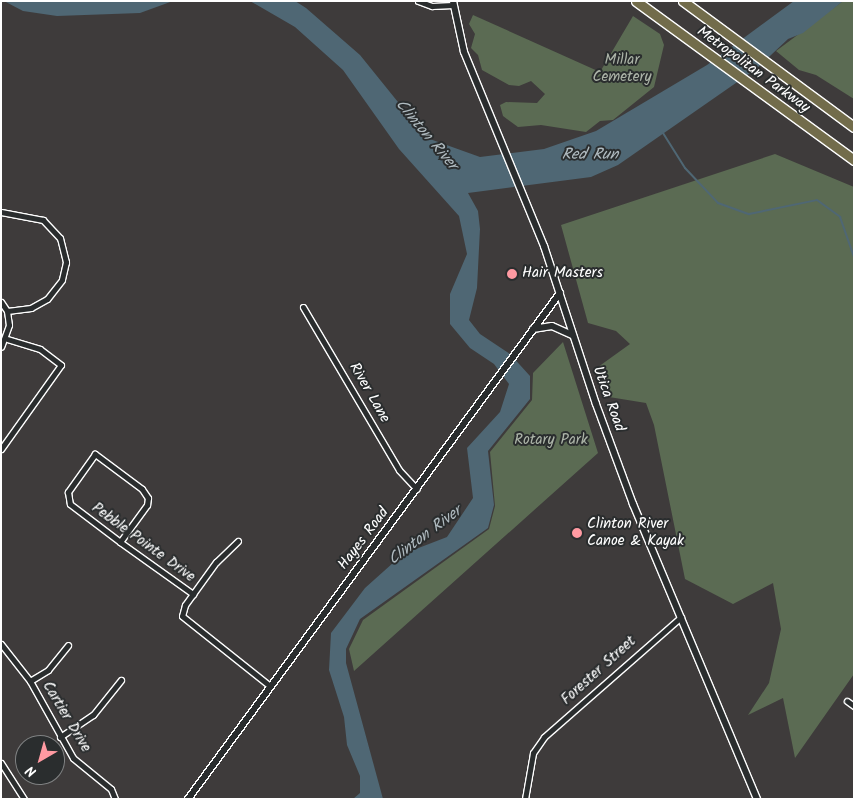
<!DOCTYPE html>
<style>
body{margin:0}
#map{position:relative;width:855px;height:800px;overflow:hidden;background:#3e3b3b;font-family:Kalam,sans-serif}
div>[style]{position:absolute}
.green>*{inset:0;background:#5b6b53}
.water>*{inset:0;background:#4f6774}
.stream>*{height:2px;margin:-1px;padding:0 1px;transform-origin:1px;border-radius:1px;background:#4f6774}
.roads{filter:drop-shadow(1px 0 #fff) drop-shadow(-1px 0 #fff) drop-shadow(0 1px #fff) drop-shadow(0 -1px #fff)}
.minor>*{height:5px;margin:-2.5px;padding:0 2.5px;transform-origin:2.5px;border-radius:2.5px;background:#2a2d2e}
.tertiary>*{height:6px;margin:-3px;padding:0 3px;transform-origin:3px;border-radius:3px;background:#2a2d2e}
.primary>*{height:9px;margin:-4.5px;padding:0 4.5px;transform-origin:4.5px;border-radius:4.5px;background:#726c4b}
.dots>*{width:14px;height:14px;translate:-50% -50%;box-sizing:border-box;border:2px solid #2a2d2e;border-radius:50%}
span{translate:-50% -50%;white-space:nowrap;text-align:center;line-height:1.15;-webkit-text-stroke:4px #2a2d2e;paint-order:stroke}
.park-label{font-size:15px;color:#adb5a9}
.street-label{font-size:15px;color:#fff}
.poi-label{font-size:15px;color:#fff}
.left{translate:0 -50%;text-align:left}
.water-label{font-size:16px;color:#b0bbc0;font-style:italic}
.frame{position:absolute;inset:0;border:2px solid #fff;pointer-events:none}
.north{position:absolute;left:15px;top:735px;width:50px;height:50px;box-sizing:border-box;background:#2a2d2e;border:1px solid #7f8182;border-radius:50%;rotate:218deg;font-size:14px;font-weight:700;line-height:20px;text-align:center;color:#fff}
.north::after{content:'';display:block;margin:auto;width:18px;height:22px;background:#ff9aa2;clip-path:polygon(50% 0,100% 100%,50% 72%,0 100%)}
</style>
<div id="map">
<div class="green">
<div style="clip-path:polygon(843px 1px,854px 1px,854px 99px,816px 75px,799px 70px,776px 51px)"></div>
<div style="clip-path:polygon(473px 15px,600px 72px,633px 16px,660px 34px,664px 45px,654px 87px,613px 120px,600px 121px,586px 132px,541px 125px,518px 127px,503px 116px,500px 105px,506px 102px,537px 103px,545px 94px,531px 81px,519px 86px,509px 85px,482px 70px,478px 55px,471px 48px,475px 34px,469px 24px)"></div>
<div style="clip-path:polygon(775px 154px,854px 187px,854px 674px,795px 758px,783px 698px,748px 715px,769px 683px,781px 629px,773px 583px,733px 604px,685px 579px,654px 425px,646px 403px,609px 397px,598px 367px,630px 344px,616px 331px,588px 323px,561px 225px)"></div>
<div style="clip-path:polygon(563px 342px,598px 453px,354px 671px,349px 649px,363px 620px,489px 529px,495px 506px,490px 452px,532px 400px,533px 373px)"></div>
</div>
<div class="water">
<div style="clip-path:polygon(4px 1px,173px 1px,140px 13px,57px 16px,23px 11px)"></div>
<div style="clip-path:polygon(250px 1px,295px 1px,306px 8px,360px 55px,427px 138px,480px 157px,544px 149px,596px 131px,707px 65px,794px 1px,843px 1px,803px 33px,788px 39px,756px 69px,618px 165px,591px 177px,468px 193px,478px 211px,480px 229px,477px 288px,469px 320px,480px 334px,510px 354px,530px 376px,530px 399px,488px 451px,494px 505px,488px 528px,360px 619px,346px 649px,346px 663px,383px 799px,353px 799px,360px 793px,360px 776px,347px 745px,344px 717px,329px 670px,331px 633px,365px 588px,403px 554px,447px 537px,473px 498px,467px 448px,500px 412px,509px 384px,494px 364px,470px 348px,450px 324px,450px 294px,467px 254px,459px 216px,399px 149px,343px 70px,295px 27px)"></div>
</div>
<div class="stream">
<div style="left:663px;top:133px;width:41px;rotate:57.8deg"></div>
<div style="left:685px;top:168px;width:48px;rotate:46.7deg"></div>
<div style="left:718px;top:203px;width:33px;rotate:20deg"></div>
<div style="left:749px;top:214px;width:69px;rotate:-11.6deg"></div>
<div style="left:817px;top:200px;width:29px;rotate:36deg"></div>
<div style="left:840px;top:217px;width:42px;rotate:70.7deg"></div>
</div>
<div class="roads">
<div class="minor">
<div style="left:418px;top:1px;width:15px;rotate:20deg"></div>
<div style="left:432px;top:6px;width:21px;rotate:-3deg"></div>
<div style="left:1px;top:212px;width:43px;rotate:10.8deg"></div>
<div style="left:43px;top:220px;width:25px;rotate:47deg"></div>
<div style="left:60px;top:238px;width:25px;rotate:76deg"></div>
<div style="left:66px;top:262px;width:18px;rotate:103deg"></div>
<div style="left:62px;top:280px;width:24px;rotate:128deg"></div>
<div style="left:47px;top:299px;width:18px;rotate:151deg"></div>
<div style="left:31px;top:308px;width:24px;rotate:173deg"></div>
<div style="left:1px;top:302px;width:11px;rotate:56deg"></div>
<div style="left:7px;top:311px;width:14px;rotate:82deg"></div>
<div style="left:9px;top:325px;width:23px;rotate:110deg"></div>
<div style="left:303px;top:307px;width:189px;rotate:59.5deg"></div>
<div style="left:399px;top:470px;width:26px;rotate:47deg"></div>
<div style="left:1px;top:449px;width:103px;rotate:-54.5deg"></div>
<div style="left:61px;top:365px;width:26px;rotate:-143deg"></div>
<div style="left:40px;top:349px;width:34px;rotate:-163deg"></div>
<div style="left:238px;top:541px;width:30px;rotate:136deg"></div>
<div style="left:216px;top:562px;width:53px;rotate:125.8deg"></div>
<div style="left:185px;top:605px;width:11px;rotate:105deg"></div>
<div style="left:182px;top:616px;width:112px;rotate:38.5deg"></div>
<div style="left:120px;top:542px;width:46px;rotate:-53.9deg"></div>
<div style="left:147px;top:505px;width:7px;rotate:-82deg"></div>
<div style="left:148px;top:498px;width:11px;rotate:-124deg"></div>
<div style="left:142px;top:489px;width:59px;rotate:-143.3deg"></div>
<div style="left:95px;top:454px;width:47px;rotate:125.4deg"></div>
<div style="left:68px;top:492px;width:12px;rotate:81deg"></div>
<div style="left:70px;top:504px;width:63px;rotate:37.2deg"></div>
<div style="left:120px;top:542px;width:90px;rotate:35.5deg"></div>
<div style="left:1px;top:644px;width:47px;rotate:51.9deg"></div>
<div style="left:30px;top:681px;width:88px;rotate:60.8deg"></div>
<div style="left:73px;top:758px;width:49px;rotate:39.2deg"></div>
<div style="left:111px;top:789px;width:11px;rotate:68deg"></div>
<div style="left:30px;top:681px;width:21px;rotate:-31deg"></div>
<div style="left:48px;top:670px;width:32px;rotate:-51deg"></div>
<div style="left:847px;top:701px;width:9px;rotate:36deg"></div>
<div style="left:60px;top:737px;width:40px;rotate:-34deg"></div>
<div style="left:93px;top:715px;width:45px;rotate:-51.3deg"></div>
<div style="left:1px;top:763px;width:43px;rotate:57.4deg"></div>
<div style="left:525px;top:799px;width:47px;rotate:-80.1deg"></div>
<div style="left:533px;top:753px;width:19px;rotate:-55deg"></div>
<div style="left:544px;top:737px;width:182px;rotate:-41.2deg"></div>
</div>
<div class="tertiary">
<div style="left:453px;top:1px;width:52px;rotate:77.8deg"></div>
<div style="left:464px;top:52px;width:210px;rotate:67.6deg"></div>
<div style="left:544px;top:246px;width:166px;rotate:71.8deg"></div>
<div style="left:596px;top:404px;width:107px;rotate:69.7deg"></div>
<div style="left:633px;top:504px;width:320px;rotate:67.2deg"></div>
<div style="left:533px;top:329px;width:19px;rotate:-9deg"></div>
<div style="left:552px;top:326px;width:22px;rotate:24deg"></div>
<div style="left:188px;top:799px;width:628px;rotate:-53.68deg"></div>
</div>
<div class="primary">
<div style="left:636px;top:1px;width:270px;rotate:36.1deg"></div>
<div style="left:683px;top:1px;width:212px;rotate:36.4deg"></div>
</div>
</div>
<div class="dots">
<div style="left:512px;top:274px;background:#ff9aa2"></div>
<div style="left:577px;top:533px;background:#ff9aa2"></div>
</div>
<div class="park-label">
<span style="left:622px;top:69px">Millar<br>Cemetery</span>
<span style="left:551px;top:441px">Rotary Park</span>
</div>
<div class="street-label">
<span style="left:753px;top:70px;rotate:36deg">Metropolitan Parkway</span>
<span style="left:369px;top:393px;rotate:60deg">River Lane</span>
<span style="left:608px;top:399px;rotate:70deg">Utica Road</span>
<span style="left:364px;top:539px;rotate:-53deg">Hayes Road</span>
<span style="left:143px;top:543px;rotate:36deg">Pebble Pointe Drive</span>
<span style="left:599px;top:671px;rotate:-42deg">Forester Street</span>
<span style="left:66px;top:717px;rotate:59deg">Cartier Drive</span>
</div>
<div class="poi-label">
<span class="left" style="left:522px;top:274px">Hair Masters</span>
<span class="left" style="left:587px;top:533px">Clinton River<br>Canoe &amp; Kayak</span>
</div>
<div class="water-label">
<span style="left:426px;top:135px;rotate:50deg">Clinton River</span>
<span style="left:590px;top:155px">Red Run</span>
<span style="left:425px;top:536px;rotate:-37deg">Clinton River</span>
</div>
<div class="frame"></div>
<div class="north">N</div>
</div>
